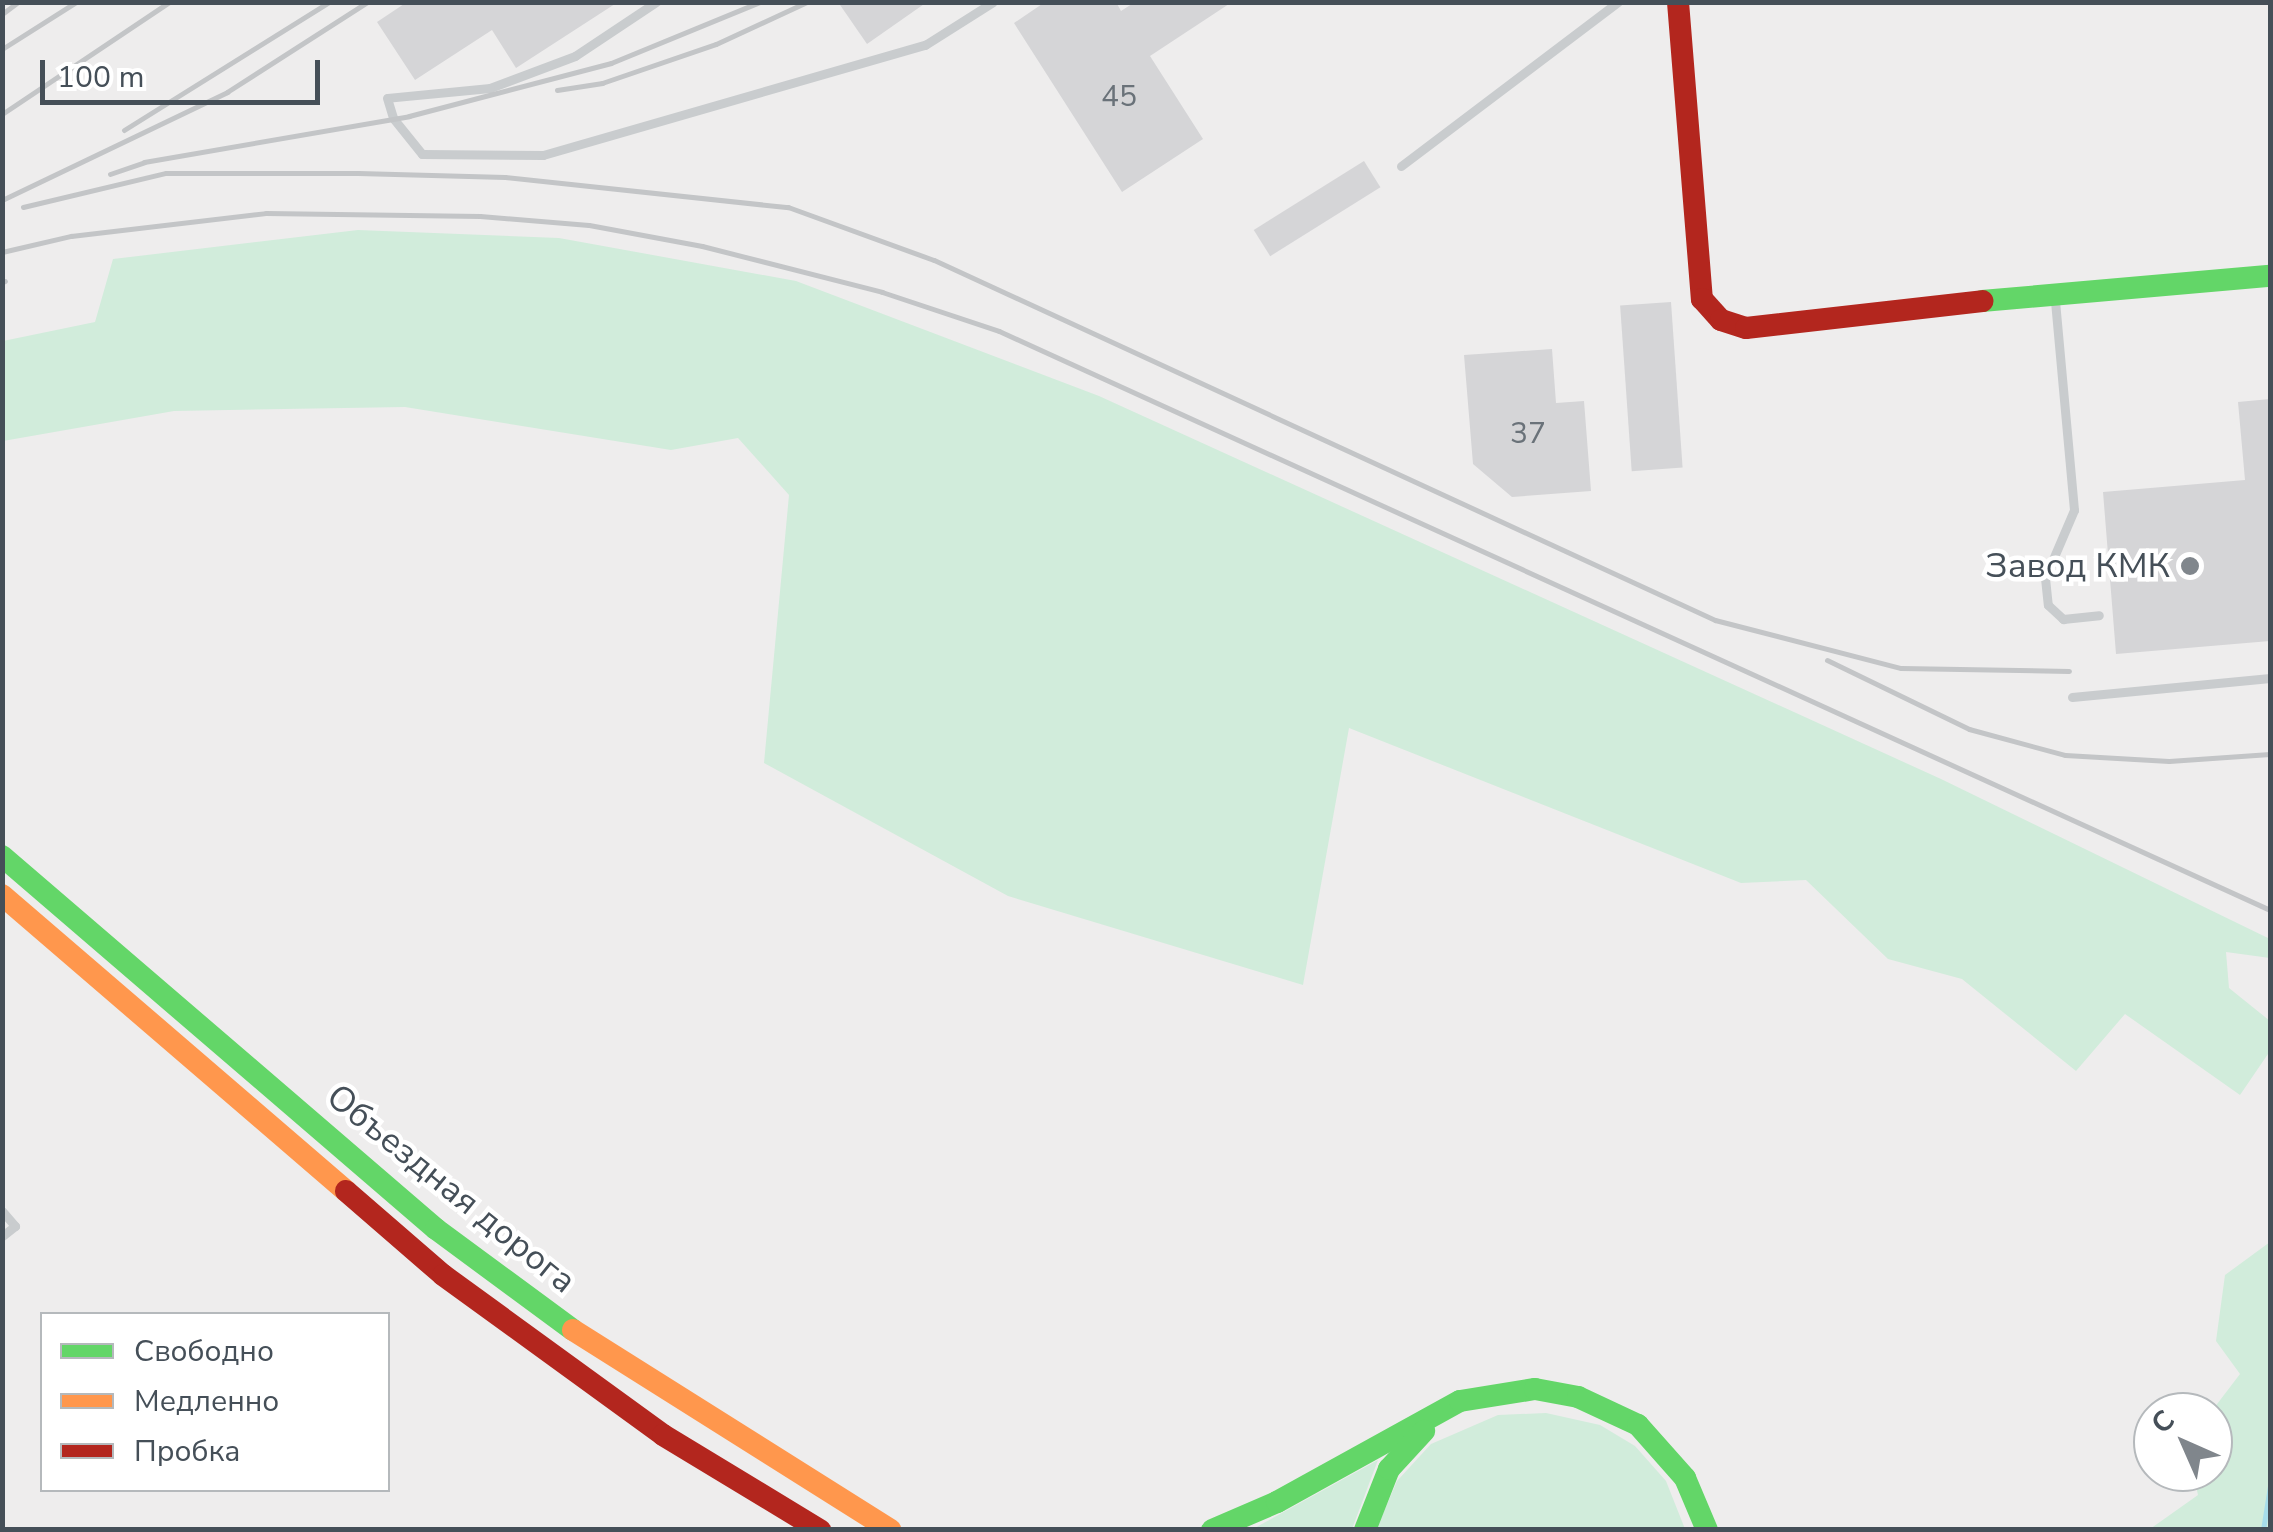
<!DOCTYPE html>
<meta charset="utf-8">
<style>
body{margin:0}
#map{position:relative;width:2273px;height:1532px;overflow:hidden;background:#eeeded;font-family:"Nunito Sans",sans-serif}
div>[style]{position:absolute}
.green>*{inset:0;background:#d1ecdb}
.stream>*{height:5px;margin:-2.5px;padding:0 2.5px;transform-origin:2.5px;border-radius:2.5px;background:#a7ddea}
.building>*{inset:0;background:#d5d5d7;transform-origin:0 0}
.lane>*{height:9px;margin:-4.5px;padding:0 4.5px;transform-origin:4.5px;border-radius:4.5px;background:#c9ccce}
.fast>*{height:22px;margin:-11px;padding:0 11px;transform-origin:11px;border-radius:11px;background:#63d668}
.slow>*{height:22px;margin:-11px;padding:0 11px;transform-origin:11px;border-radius:11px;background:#ff974d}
.jam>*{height:22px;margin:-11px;padding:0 11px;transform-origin:11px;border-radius:11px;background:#b3261e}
.rail>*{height:5px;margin:-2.5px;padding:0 2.5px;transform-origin:2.5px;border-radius:2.5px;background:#c3c5c7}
.dots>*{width:28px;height:28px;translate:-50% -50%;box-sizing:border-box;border:5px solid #fff;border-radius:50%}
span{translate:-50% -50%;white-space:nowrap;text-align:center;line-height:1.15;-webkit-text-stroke:9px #fff;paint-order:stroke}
.number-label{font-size:30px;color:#6a7279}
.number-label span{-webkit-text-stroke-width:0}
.poi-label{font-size:35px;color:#454f58}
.right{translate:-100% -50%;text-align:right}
.street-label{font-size:35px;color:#454f58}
.frame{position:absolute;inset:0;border:5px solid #454f58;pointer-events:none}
.legend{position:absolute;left:40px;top:1312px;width:350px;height:180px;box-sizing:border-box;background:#fff;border:2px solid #b5b9bc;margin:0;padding:12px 18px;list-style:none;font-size:30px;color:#454f58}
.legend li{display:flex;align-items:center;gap:20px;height:50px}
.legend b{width:50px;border:2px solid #b5b9bc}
.north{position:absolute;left:2133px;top:1392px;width:100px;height:100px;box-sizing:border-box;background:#fff;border:2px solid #b5b9bc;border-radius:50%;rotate:315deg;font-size:28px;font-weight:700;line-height:40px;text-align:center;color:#454f58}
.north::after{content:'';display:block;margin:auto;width:35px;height:45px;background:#80868c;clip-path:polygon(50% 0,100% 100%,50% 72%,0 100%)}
.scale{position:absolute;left:40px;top:60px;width:280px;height:45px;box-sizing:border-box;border:5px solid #454f58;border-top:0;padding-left:12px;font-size:30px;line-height:35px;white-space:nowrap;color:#454f58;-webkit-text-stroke:8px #fff;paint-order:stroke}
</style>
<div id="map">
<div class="green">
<div style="clip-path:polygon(358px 230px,559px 238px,796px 281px,1099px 396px,1941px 779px,2270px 939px,2270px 958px,2226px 952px,2229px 988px,2270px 1021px,2270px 1051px,2240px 1095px,2125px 1014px,2076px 1071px,1962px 979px,1888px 959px,1806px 880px,1741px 883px,1349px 728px,1303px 985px,1008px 896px,764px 763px,789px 495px,738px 438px,671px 450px,405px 407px,174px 411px,3px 441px,3px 341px,95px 322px,113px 259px)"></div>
<div style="clip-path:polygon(2270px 1242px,2270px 1529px,2150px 1529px,2198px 1495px,2193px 1472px,2213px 1472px,2211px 1412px,2240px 1374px,2216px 1341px,2225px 1275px)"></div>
<div style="clip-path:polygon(1546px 1413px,1600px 1425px,1635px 1446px,1666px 1481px,1685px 1529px,1376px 1530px,1397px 1481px,1431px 1444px,1498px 1415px)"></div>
<div style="clip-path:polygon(1378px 1460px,1352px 1529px,1251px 1530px)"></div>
</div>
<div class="stream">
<div style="left:2263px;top:1530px;width:45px;rotate:-81deg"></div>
</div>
<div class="building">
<div style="clip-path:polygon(407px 2px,618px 2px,516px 68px,492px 30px,415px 80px,377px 22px)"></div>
<div style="clip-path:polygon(838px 2px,927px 2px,867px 44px)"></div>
<div style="clip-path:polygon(1045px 2px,1116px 2px,1121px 11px,1135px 2px,1232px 2px,1150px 56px,1203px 139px,1122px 192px,1014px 23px)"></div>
<div style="left:1364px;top:161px;width:31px;height:130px;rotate:58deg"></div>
<div style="left:1671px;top:302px;width:166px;height:51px;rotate:86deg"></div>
<div style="clip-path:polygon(1552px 349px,1556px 403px,1584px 401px,1591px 491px,1512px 497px,1473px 464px,1464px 355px)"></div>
<div style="clip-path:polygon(2270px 399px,2270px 641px,2116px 654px,2103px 492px,2245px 480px,2238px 402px)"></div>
</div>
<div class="lane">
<div style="left:656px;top:2px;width:97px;rotate:146.3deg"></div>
<div style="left:575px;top:56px;width:91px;rotate:159.4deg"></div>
<div style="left:490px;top:88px;width:103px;rotate:174.5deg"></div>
<div style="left:387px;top:98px;width:21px;rotate:73deg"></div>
<div style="left:393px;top:118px;width:46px;rotate:51.1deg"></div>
<div style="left:422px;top:154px;width:121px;rotate:0.5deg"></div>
<div style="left:543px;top:155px;width:398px;rotate:-16.1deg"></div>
<div style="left:925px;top:45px;width:80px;rotate:-32.3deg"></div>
<div style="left:1401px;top:166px;width:272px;rotate:-37.1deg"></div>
<div style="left:2055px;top:301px;width:210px;rotate:84.8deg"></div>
<div style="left:2074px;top:510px;width:74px;rotate:113.1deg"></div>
<div style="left:2045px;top:578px;width:27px;rotate:84deg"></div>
<div style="left:2048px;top:605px;width:21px;rotate:43deg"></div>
<div style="left:2063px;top:619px;width:36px;rotate:-6deg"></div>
<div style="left:2072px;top:697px;width:199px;rotate:-5.5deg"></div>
<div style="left:2px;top:1211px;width:20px;rotate:49deg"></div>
<div style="left:15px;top:1226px;width:16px;rotate:142deg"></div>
</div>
<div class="fast">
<div style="left:1982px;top:301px;width:289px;rotate:-5deg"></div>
<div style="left:2px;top:856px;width:572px;rotate:40.68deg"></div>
<div style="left:436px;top:1229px;width:170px;rotate:36.4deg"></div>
<div style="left:1212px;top:1530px;width:71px;rotate:-23.3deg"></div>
<div style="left:1277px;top:1502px;width:209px;rotate:-28.9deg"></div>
<div style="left:1460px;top:1401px;width:76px;rotate:-9.1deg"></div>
<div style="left:1535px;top:1389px;width:44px;rotate:10.5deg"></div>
<div style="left:1578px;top:1397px;width:66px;rotate:25deg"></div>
<div style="left:1638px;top:1425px;width:71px;rotate:48.4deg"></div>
<div style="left:1685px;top:1478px;width:56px;rotate:67.1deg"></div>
<div style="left:1365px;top:1530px;width:66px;rotate:-68.5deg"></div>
<div style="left:1389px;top:1469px;width:52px;rotate:-47.4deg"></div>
</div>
<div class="slow">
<div style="left:2px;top:895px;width:454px;rotate:40.7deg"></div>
<div style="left:573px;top:1330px;width:375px;rotate:32.2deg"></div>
</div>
<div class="jam">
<div style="left:1678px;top:2px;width:298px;rotate:85.4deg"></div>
<div style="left:1702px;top:299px;width:28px;rotate:48deg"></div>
<div style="left:1721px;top:320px;width:26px;rotate:18deg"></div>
<div style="left:1746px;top:328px;width:238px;rotate:-6.5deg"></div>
<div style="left:346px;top:1191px;width:128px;rotate:40.9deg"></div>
<div style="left:443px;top:1275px;width:272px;rotate:36deg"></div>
<div style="left:663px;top:1435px;width:184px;rotate:31.2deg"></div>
</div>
<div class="rail">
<div style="left:2px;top:14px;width:20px;rotate:-37deg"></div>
<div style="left:2px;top:49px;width:88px;rotate:-32.4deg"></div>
<div style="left:557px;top:90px;width:46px;rotate:-8.8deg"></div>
<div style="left:602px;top:83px;width:120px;rotate:-18.9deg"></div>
<div style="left:716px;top:44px;width:100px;rotate:-24.8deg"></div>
<div style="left:2px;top:114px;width:201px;rotate:-33.8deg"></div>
<div style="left:124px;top:130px;width:242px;rotate:-32deg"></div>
<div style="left:110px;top:174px;width:36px;rotate:-19deg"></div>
<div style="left:144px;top:162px;width:269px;rotate:-9.8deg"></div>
<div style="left:409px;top:116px;width:209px;rotate:-14.7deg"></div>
<div style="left:611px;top:63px;width:161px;rotate:-22.3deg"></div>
<div style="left:2px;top:200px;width:250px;rotate:-25.6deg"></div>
<div style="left:227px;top:92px;width:166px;rotate:-32.7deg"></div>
<div style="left:23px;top:207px;width:147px;rotate:-13.4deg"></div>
<div style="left:166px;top:173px;width:192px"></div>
<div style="left:358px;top:173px;width:147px;rotate:1.6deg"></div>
<div style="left:505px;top:177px;width:285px;rotate:6.1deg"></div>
<div style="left:788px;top:207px;width:155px;rotate:20deg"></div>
<div style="left:934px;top:260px;width:860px;rotate:24.75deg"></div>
<div style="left:1715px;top:620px;width:192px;rotate:14.5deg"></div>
<div style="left:1901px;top:668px;width:168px;rotate:1deg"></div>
<div style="left:2px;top:252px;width:71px;rotate:-13.1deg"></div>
<div style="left:71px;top:236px;width:196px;rotate:-6.7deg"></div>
<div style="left:266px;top:213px;width:214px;rotate:0.8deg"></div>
<div style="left:480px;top:216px;width:109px;rotate:4.7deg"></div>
<div style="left:589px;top:225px;width:115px;rotate:10.5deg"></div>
<div style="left:702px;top:246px;width:186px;rotate:14.3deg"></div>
<div style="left:882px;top:292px;width:123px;rotate:18.4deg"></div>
<div style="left:999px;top:331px;width:1397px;rotate:24.49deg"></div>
<div style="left:2px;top:282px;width:3px;rotate:-18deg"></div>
<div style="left:1827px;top:660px;width:158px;rotate:25.9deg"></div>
<div style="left:1969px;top:729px;width:99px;rotate:15.2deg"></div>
<div style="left:2065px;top:755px;width:104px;rotate:3.3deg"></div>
<div style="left:2169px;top:761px;width:101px;rotate:-4deg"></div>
</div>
<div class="dots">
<div style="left:2190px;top:566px;background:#80868c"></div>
</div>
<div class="number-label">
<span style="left:1119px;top:97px">45</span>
<span style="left:1528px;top:434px">37</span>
</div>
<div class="poi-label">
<span class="right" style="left:2170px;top:566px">Завод КМК</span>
</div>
<div class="street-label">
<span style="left:451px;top:1189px;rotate:39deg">Объездная дорога</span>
</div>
<div class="frame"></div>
<ul class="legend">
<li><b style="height:12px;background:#63d668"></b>Свободно</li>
<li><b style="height:12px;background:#ff974d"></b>Медленно</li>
<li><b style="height:12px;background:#b3261e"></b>Пробка</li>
</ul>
<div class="north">С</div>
<div class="scale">100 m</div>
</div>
